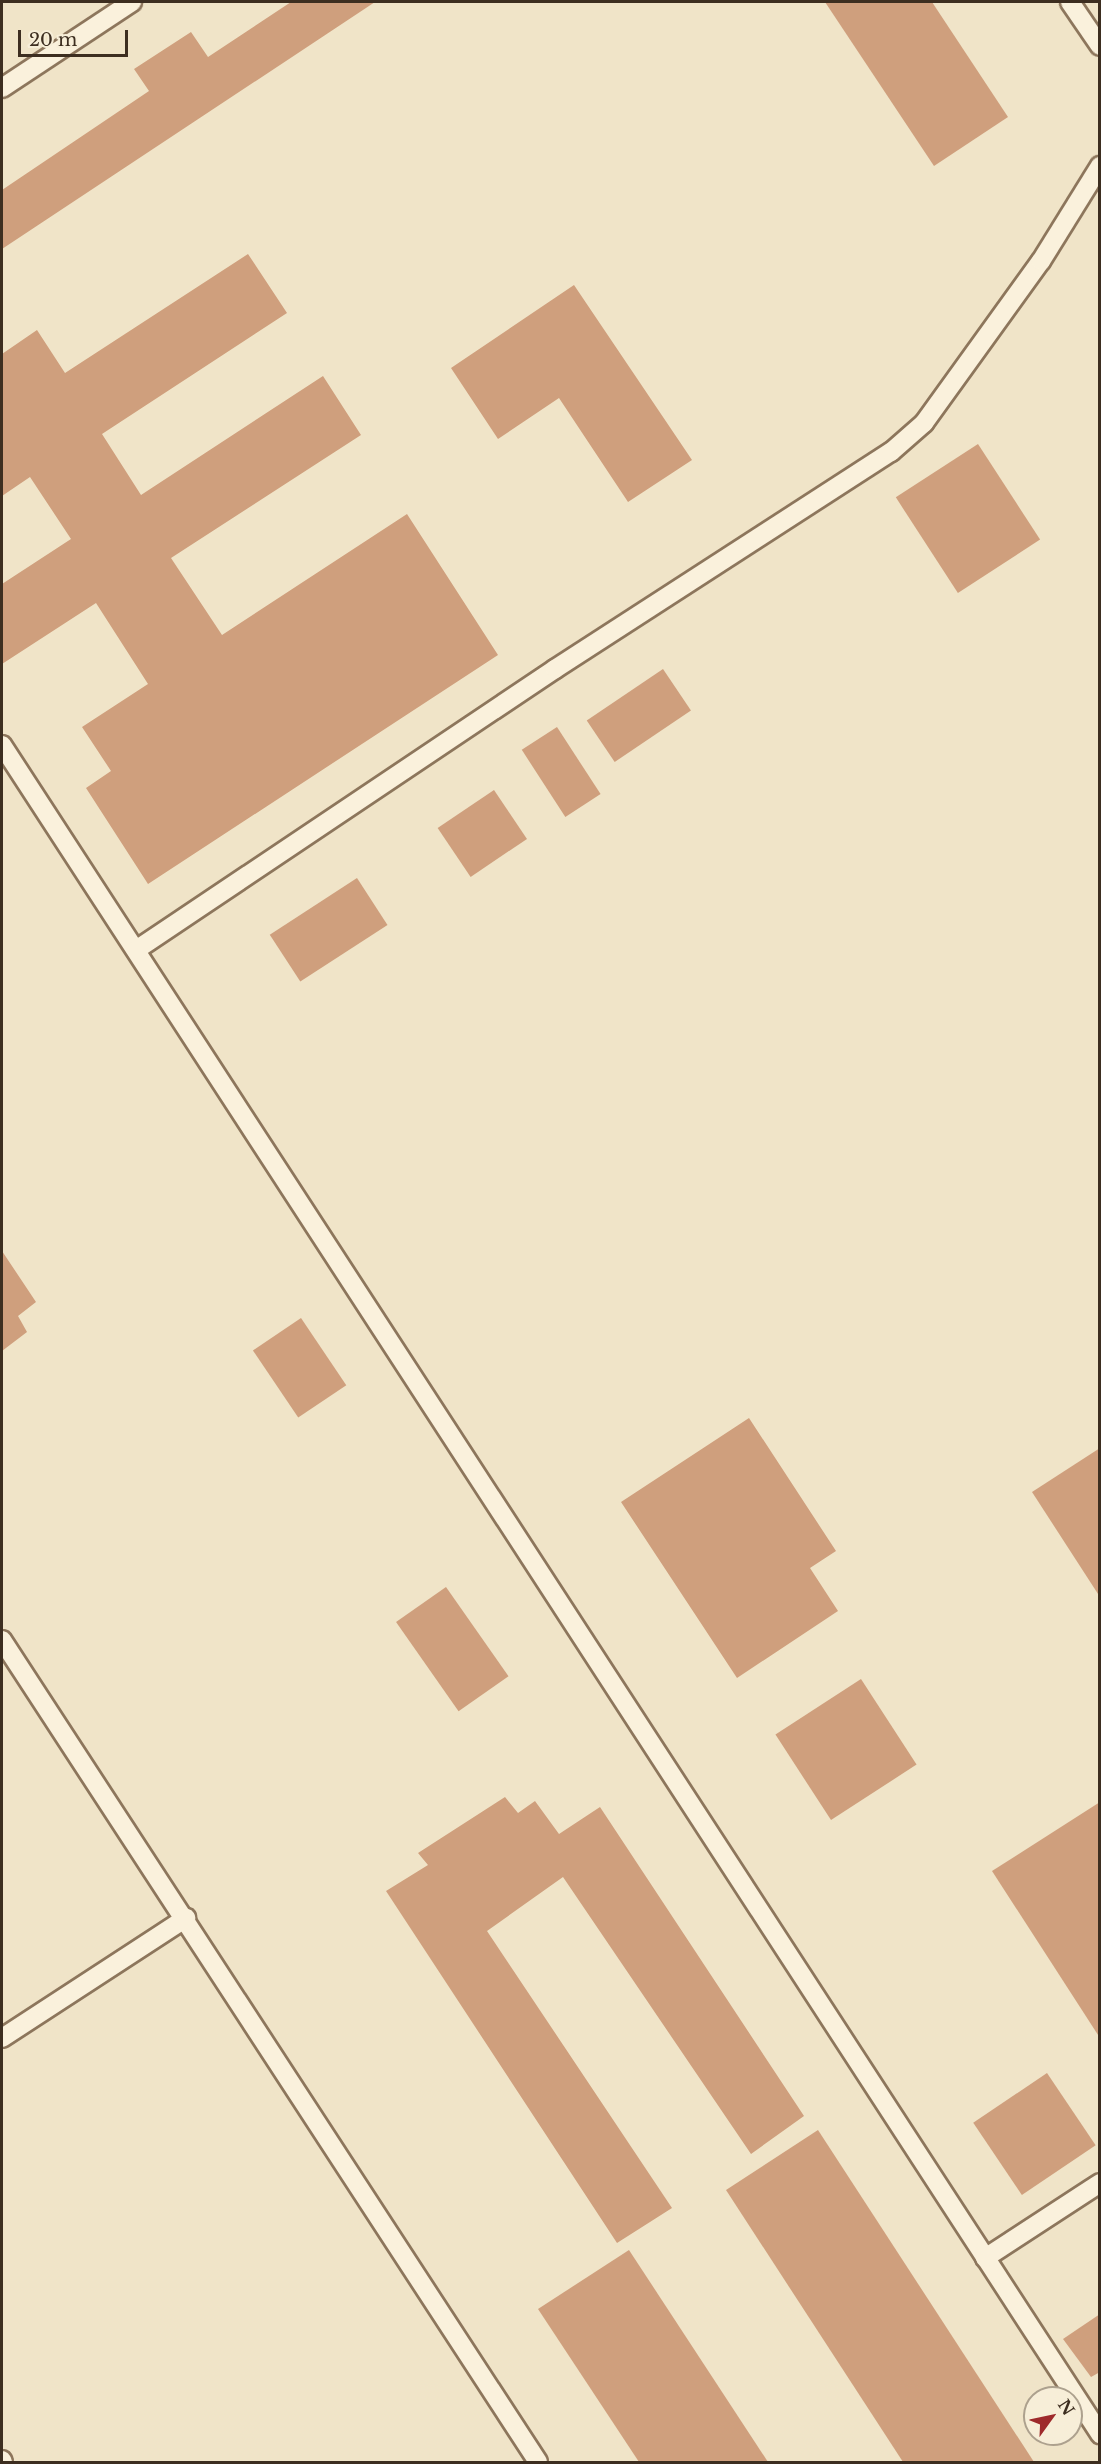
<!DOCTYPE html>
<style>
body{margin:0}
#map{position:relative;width:1101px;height:2464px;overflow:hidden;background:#f0e4c8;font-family:"Libre Baskerville",serif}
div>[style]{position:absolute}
.building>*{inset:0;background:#cf9f7d;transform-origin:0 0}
.roads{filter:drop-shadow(2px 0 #8d765c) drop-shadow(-2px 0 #8d765c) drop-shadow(0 2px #8d765c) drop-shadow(0 -2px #8d765c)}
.service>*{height:18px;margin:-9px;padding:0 9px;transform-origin:9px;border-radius:9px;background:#faf1dc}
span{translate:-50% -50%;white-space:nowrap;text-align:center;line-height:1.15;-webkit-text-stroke:6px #f7eed8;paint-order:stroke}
.frame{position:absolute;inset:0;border:3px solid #3d2e20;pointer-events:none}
.north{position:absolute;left:1023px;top:2386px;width:60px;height:60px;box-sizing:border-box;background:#f7eed8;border:2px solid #ada18e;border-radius:50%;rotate:57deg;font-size:16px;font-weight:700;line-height:24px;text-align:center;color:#3d2e20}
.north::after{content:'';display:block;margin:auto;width:21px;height:27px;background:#9e2a2b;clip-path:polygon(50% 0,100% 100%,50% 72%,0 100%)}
.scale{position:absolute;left:18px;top:30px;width:110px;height:27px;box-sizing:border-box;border:3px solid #3d2e20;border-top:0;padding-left:8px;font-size:18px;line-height:21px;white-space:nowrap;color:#3d2e20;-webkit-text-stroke:4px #f7eed8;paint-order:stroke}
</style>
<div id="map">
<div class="building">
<div style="clip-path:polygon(291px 2px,375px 2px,2px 249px,2px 190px,149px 91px,134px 69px,191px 32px,208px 57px)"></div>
<div style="clip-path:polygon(825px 2px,932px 2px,1008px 117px,934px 166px)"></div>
<div style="clip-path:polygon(248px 254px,287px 313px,102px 434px,141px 495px,323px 376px,361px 435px,171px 558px,222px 635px,407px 514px,498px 655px,148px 884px,86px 788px,111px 771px,82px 727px,148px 684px,96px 603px,2px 664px,2px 584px,71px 539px,30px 477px,2px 496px,2px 354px,37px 330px,65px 373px)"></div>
<div style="clip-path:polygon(574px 285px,692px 460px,628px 502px,559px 398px,498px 439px,451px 368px)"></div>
<div style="left:978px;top:444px;width:114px;height:98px;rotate:57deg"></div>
<div style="left:663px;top:669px;width:50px;height:92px;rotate:56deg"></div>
<div style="left:557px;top:727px;width:80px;height:42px;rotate:57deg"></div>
<div style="left:494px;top:790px;width:59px;height:68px;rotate:56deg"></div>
<div style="left:357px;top:878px;width:56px;height:104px;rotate:57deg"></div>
<div style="clip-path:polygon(2px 1251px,36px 1302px,18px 1316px,27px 1332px,2px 1351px)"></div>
<div style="left:301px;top:1318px;width:81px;height:58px;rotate:56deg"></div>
<div style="clip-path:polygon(749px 1418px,836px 1551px,810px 1568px,838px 1611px,737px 1678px,621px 1502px)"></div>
<div style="clip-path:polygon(1100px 1448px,1100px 1597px,1032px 1492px)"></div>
<div style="left:446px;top:1587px;width:109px;height:61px;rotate:55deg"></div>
<div style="left:861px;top:1679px;width:102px;height:102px;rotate:57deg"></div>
<div style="clip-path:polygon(505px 1797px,518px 1813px,535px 1801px,559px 1834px,600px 1807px,804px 2116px,751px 2154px,563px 1877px,487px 1931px,672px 2208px,617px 2243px,386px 1891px,428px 1865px,418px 1853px)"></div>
<div style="clip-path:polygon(1100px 1802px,1100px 2038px,992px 1871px)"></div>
<div style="left:1047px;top:2073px;width:87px;height:89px;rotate:56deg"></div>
<div style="clip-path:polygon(818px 2130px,1034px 2462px,903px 2462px,726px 2190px)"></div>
<div style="clip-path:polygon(629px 2250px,768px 2462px,639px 2462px,538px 2309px)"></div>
<div style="clip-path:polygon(1100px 2314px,1100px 2372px,1091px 2377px,1063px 2339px)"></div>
</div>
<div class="roads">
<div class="service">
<div style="left:1070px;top:2px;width:53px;rotate:55.7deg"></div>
<div style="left:2px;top:88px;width:156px;rotate:-33.5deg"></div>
<div style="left:2px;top:745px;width:2015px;rotate:56.97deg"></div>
<div style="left:136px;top:950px;width:505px;rotate:-33.85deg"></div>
<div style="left:555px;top:669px;width:400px;rotate:-32.9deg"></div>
<div style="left:891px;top:452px;width:44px;rotate:-41.3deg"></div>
<div style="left:924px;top:423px;width:200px;rotate:-54.2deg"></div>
<div style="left:1041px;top:261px;width:112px;rotate:-58.2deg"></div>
<div style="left:2px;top:1640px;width:981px;rotate:56.89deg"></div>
<div style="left:2px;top:2038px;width:220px;rotate:-33.1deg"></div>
<div style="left:985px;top:2258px;width:137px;rotate:-33.1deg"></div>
<div style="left:2px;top:2460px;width:2px;rotate:63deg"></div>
</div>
</div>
<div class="frame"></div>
<div class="north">N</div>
<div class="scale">20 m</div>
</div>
